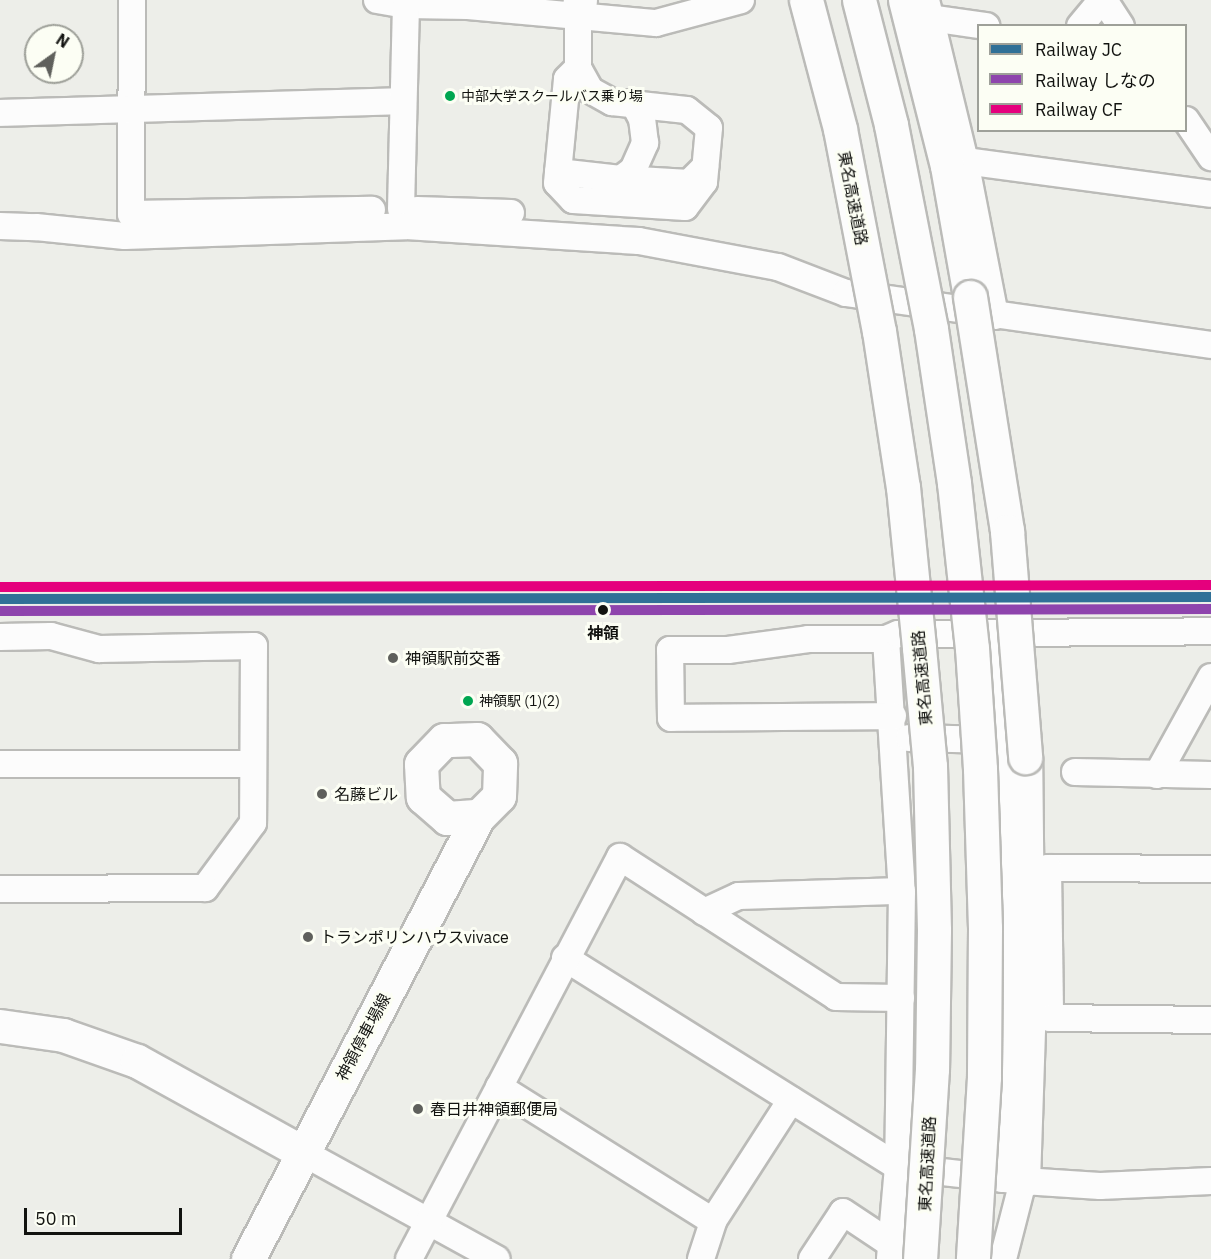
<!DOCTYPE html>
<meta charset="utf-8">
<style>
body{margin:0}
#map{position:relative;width:1211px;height:1259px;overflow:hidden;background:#edeee9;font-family:"IBM Plex Sans","Noto Sans JP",sans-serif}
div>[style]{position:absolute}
.roads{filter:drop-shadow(2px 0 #bbbbb8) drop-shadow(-2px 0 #bbbbb8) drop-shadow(0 2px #bbbbb8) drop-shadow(0 -2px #bbbbb8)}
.street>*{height:26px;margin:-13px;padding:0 13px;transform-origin:13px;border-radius:13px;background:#fcfcfc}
.secondary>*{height:33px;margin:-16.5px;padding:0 16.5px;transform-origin:16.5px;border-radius:16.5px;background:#fcfcfc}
.bridges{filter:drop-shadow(2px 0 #bbbbb8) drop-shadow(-2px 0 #bbbbb8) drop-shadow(0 2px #bbbbb8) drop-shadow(0 -2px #bbbbb8)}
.secondary-bridge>*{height:33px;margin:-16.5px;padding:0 16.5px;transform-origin:16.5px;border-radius:16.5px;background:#fcfcfc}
.highway-bridge>*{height:33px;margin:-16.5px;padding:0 16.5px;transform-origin:16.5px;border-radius:16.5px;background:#fcfcfc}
.rail-1>*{height:10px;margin:-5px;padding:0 5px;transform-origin:5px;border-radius:5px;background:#307097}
.rail-2>*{height:10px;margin:-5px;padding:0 5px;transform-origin:5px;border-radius:5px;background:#8e44ad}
.rail-3>*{height:10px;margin:-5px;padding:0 5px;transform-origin:5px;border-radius:5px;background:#e5007d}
.dots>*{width:16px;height:16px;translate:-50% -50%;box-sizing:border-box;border:3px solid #fcfef4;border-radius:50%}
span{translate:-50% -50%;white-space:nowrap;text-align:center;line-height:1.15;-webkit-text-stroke:6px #fcfef4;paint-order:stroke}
.bus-label{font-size:14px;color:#121310}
.left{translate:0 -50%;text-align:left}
.street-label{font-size:16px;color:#121310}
.stop-label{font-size:16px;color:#121310;font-weight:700}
.poi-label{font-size:16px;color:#121310}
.legend{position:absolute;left:977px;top:24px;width:210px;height:108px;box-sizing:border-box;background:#fcfef4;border:2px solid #9ea099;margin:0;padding:8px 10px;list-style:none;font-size:18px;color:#121310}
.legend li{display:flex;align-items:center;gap:12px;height:30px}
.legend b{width:30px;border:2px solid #9ea099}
.north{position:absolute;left:24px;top:24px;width:60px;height:60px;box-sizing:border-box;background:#fcfef4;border:2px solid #9ea099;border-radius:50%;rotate:33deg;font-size:16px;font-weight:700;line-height:24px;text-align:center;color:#121310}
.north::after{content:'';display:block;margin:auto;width:21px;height:27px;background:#5f605c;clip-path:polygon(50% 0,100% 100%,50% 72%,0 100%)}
.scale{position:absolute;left:24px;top:1208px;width:158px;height:27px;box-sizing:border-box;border:3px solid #121310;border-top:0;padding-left:8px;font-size:18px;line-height:21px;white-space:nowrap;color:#121310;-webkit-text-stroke:4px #fcfef4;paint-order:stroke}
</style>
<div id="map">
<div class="roads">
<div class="street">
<div style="left:132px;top:0;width:214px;rotate:90.3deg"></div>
<div style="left:131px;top:214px;width:241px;rotate:-1deg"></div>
<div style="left:377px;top:0;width:29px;rotate:10deg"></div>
<div style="left:406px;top:5px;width:62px;rotate:0.9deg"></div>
<div style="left:468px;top:6px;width:189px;rotate:5.2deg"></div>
<div style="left:656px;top:23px;width:88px;rotate:-15.1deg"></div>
<div style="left:926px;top:0;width:166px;rotate:76.4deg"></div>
<div style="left:965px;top:161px;width:158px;rotate:79deg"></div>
<div style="left:1104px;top:0;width:31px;rotate:57deg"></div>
<div style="left:578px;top:14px;width:54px;rotate:90deg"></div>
<div style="left:578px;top:68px;width:25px;rotate:61deg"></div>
<div style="left:590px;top:90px;width:25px;rotate:29deg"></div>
<div style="left:612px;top:102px;width:75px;rotate:6.1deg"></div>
<div style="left:687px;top:110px;width:28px;rotate:39deg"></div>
<div style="left:709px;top:128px;width:54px;rotate:95.3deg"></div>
<div style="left:704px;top:182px;width:31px;rotate:127deg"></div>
<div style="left:685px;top:207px;width:112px;rotate:-176.4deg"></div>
<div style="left:573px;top:200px;width:23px;rotate:-133deg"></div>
<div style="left:557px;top:183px;width:104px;rotate:-84.5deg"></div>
<div style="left:567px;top:79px;width:16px;rotate:-45deg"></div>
<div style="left:930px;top:18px;width:57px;rotate:8.1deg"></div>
<div style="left:1080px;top:26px;width:34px;rotate:-50deg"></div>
<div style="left:0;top:113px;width:402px;rotate:-1.7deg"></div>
<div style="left:1186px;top:120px;width:45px;rotate:56deg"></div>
<div style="left:965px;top:161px;width:248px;rotate:7.6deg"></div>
<div style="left:558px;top:172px;width:63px;rotate:6.3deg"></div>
<div style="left:621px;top:179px;width:15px;rotate:-37deg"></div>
<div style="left:633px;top:170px;width:30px;rotate:-66deg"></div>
<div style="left:645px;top:143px;width:24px;rotate:-97deg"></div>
<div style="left:642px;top:119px;width:17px;rotate:-118deg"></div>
<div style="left:621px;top:179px;width:68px;rotate:3.4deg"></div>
<div style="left:689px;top:183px;width:23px;rotate:-45deg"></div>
<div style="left:401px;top:209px;width:204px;rotate:-88.6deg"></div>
<div style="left:417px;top:210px;width:94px;rotate:1.8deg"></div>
<div style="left:0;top:226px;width:36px;rotate:2deg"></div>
<div style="left:36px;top:227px;width:89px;rotate:5.8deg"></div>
<div style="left:125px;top:236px;width:281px;rotate:-2deg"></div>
<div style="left:406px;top:226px;width:233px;rotate:3.7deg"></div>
<div style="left:639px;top:241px;width:141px;rotate:10.6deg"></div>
<div style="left:778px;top:267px;width:73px;rotate:20.9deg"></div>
<div style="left:846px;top:293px;width:369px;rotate:8.1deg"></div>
<div style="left:994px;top:634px;width:165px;rotate:86.5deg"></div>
<div style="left:1004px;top:799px;width:217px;rotate:88.9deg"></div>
<div style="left:1008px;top:1016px;width:163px;rotate:92.1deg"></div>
<div style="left:0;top:637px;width:51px;rotate:-1.1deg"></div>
<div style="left:51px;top:636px;width:50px;rotate:15.2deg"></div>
<div style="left:99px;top:649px;width:155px;rotate:-1.1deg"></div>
<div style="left:254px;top:646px;width:177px;rotate:90.3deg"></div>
<div style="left:253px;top:823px;width:81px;rotate:126.4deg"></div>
<div style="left:205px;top:888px;width:205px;rotate:179.7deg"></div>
<div style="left:886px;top:639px;width:253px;rotate:86.4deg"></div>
<div style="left:902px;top:891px;width:276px;rotate:90.8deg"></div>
<div style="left:898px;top:1167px;width:92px;rotate:95deg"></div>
<div style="left:893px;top:716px;width:222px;rotate:179.5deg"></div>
<div style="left:671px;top:718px;width:68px;rotate:-90.8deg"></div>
<div style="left:670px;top:650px;width:58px"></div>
<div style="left:728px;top:650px;width:81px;rotate:-7.8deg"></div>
<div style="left:808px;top:639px;width:78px"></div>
<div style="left:886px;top:639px;width:13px;rotate:-23deg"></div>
<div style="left:898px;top:634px;width:313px;rotate:-0.5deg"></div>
<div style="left:909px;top:738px;width:87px;rotate:1.3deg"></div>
<div style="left:0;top:764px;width:252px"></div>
<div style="left:1075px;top:772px;width:136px;rotate:1.3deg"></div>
<div style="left:1157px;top:775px;width:112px;rotate:-61.1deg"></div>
<div style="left:1211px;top:869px;width:163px;rotate:-179.6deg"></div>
<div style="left:1048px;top:868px;width:150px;rotate:89.2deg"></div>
<div style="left:1050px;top:1018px;width:161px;rotate:0.7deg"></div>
<div style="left:704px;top:912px;width:38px;rotate:-25deg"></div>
<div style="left:739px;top:896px;width:163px;rotate:-1.8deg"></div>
<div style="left:565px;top:958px;width:393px;rotate:32.1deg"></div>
<div style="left:898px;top:1167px;width:126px;rotate:6.4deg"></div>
<div style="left:1023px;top:1181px;width:77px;rotate:3.7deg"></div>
<div style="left:1100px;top:1186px;width:111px;rotate:-2.6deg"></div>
<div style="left:499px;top:1087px;width:252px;rotate:32.1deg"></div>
<div style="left:302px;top:1152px;width:222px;rotate:28.8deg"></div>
<div style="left:409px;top:1259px;width:454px;rotate:-62.3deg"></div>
<div style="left:620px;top:857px;width:257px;rotate:32.9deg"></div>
<div style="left:836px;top:997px;width:65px;rotate:0.9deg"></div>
<div style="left:701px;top:1259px;width:40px;rotate:-72deg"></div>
<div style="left:713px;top:1221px;width:144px;rotate:-57.2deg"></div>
<div style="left:812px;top:1259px;width:56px;rotate:-56.6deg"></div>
<div style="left:843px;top:1212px;width:58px;rotate:33.7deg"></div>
<div style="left:1003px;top:1259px;width:81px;rotate:-75.6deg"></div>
</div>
<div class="secondary">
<div style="left:905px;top:0;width:171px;rotate:75.8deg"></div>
<div style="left:947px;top:166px;width:133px;rotate:80deg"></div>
<div style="left:578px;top:14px;width:14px;rotate:-82deg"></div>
<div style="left:0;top:1026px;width:64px;rotate:8.1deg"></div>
<div style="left:63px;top:1035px;width:78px;rotate:19.4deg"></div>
<div style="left:137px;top:1061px;width:188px;rotate:28.9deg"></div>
<div style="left:1023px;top:1181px;width:153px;rotate:-88.1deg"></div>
<div style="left:1028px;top:1028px;width:271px;rotate:-90.6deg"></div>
<div style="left:248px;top:1259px;width:500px;rotate:-62.5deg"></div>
<div style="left:479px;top:816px;width:28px;rotate:-45deg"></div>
<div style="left:499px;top:796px;width:33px;rotate:-88deg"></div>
<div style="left:500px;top:763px;width:33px;rotate:-134deg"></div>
<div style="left:477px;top:739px;width:33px;rotate:178deg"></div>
<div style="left:444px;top:740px;width:33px;rotate:134deg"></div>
<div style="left:421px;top:764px;width:33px;rotate:87deg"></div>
<div style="left:423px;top:797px;width:32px;rotate:41deg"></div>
<div style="left:447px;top:818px;width:32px;rotate:-4deg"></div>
</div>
</div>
<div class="bridges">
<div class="secondary-bridge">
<div style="left:970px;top:297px;width:237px;rotate:81deg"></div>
<div style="left:1007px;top:531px;width:227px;rotate:85.4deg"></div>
</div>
<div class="highway-bridge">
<div style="left:806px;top:0;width:133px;rotate:75.2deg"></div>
<div style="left:840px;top:129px;width:206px;rotate:79.1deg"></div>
<div style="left:879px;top:331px;width:158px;rotate:81.3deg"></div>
<div style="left:903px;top:487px;width:162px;rotate:84.3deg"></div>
<div style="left:919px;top:648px;width:119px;rotate:84.7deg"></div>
<div style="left:930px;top:766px;width:164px;rotate:88.6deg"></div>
<div style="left:934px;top:930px;width:139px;rotate:90.8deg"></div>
<div style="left:932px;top:1069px;width:190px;rotate:93.6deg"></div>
<div style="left:859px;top:0;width:129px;rotate:75.6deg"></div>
<div style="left:891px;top:125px;width:208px;rotate:78.9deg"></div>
<div style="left:931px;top:329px;width:156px;rotate:81.5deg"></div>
<div style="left:954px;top:483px;width:166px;rotate:83.8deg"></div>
<div style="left:972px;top:648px;width:121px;rotate:86.2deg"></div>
<div style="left:980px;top:769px;width:159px;rotate:88.2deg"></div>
<div style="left:985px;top:928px;width:149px;rotate:90.4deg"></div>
<div style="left:984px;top:1077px;width:182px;rotate:93.5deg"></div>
</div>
</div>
<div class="rail-1">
<div style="left:0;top:599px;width:1211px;rotate:-0.09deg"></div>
</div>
<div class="rail-2">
<div style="left:0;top:611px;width:1211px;rotate:-0.09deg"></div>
</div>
<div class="rail-3">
<div style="left:0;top:587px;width:1211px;rotate:-0.09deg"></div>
</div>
<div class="dots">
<div style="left:450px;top:96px;background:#00a651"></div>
<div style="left:603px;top:610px;background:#121310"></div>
<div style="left:393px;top:658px;background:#5f605c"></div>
<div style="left:468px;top:701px;background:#00a651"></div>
<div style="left:322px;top:794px;background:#5f605c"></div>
<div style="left:308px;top:937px;background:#5f605c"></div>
<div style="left:418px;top:1109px;background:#5f605c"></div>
</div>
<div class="bus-label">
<span class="left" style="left:461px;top:96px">中部大学スクールバス乗り場</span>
<span class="left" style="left:479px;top:701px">神領駅 (1)(2)</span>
</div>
<div class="street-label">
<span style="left:853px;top:198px;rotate:79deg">東名高速道路</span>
<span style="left:922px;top:678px;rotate:-95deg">東名高速道路</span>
<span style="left:363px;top:1037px;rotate:-62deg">神領停車場線</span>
<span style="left:927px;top:1164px;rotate:-87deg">東名高速道路</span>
</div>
<div class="stop-label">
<span style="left:603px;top:633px">神領</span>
</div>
<div class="poi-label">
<span class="left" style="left:405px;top:658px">神領駅前交番</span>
<span class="left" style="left:334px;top:794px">名藤ビル</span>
<span class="left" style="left:320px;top:937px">トランポリンハウスvivace</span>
<span class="left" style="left:430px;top:1109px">春日井神領郵便局</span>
</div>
<ul class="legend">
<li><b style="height:8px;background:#307097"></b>Railway JC</li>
<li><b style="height:8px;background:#8e44ad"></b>Railway しなの</li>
<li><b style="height:8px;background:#e5007d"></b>Railway CF</li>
</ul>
<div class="north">N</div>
<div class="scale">50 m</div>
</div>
